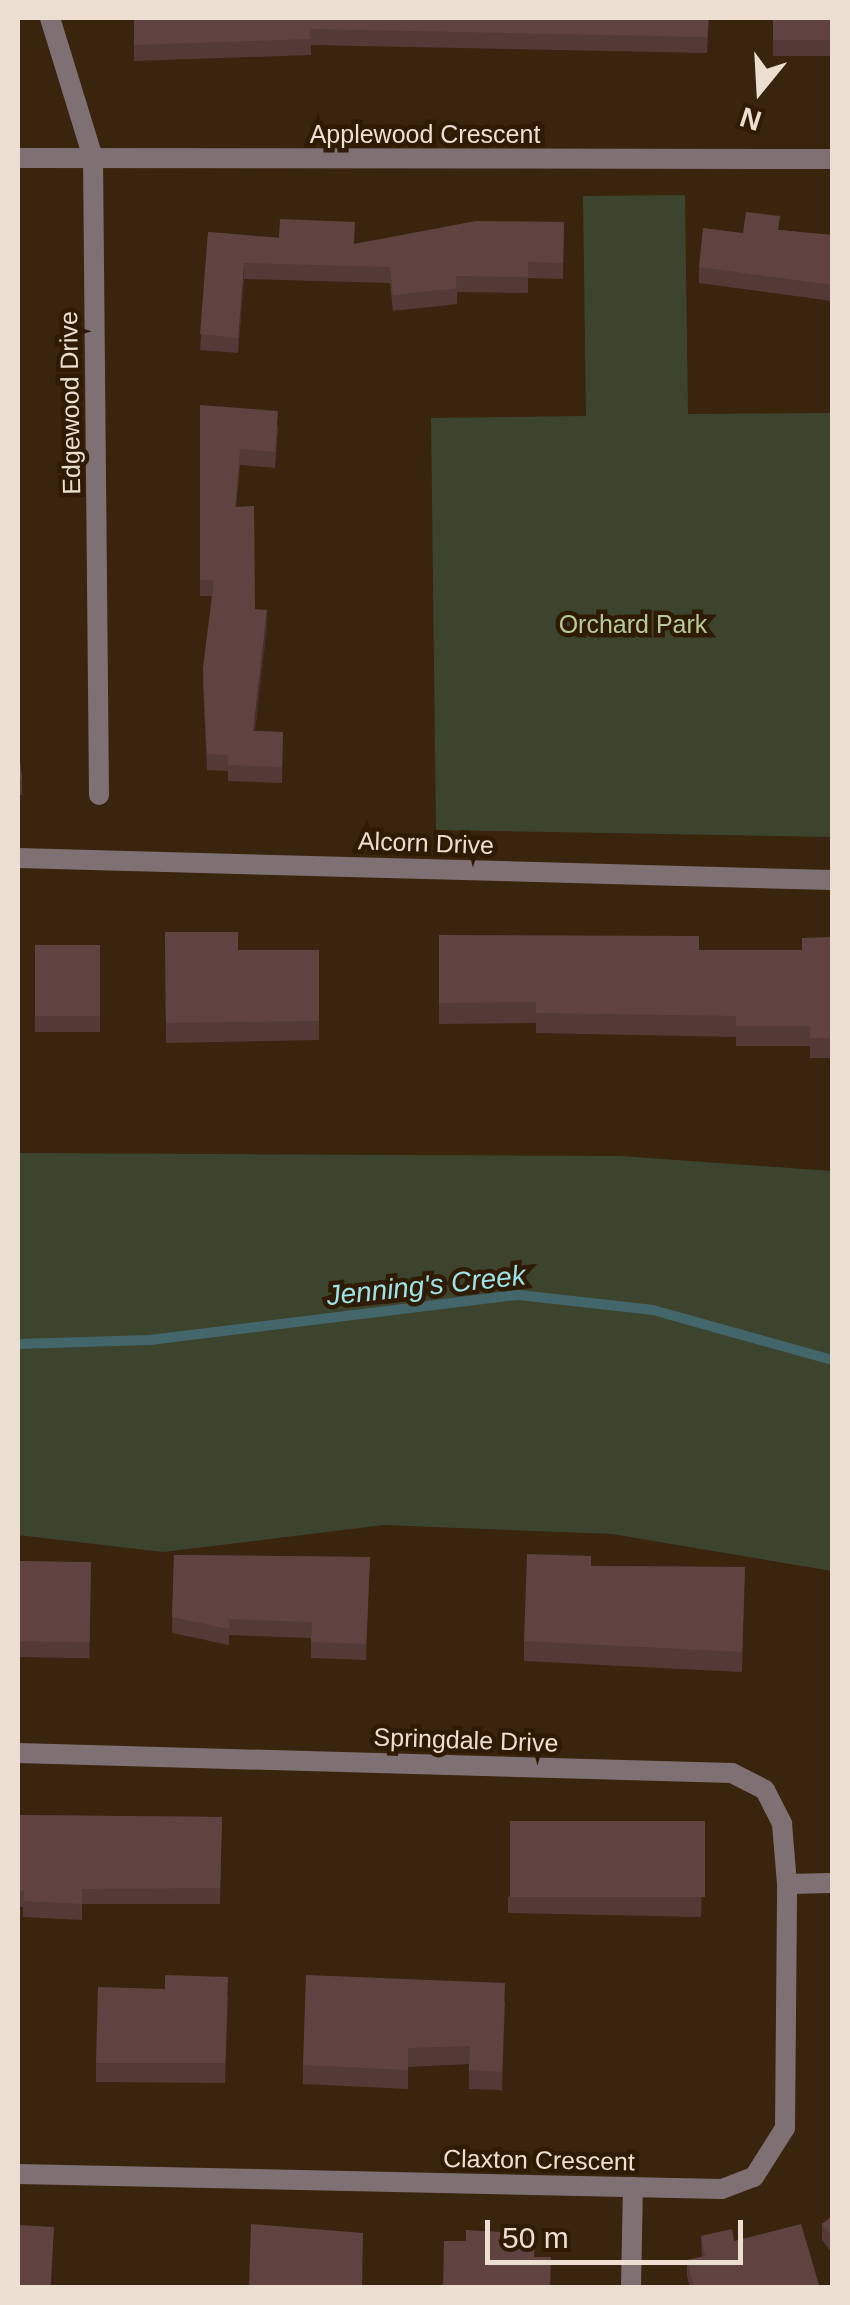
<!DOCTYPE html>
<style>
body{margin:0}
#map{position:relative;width:850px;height:2305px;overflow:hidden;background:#39240e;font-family:Arial,sans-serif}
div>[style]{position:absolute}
.green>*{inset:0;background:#3c442e}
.stream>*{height:10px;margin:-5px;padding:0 5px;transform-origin:5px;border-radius:5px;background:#42666a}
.minor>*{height:20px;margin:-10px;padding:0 10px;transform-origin:10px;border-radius:10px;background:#7f7173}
.wall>*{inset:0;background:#533a37;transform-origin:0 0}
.shaded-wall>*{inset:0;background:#432f2d}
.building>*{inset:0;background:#604340;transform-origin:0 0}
span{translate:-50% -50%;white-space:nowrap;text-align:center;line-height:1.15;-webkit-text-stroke:9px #2f1b04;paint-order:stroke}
.street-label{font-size:25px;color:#ecded1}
.park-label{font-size:25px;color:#b7ca98}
.water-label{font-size:28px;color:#9be2e9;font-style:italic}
.frame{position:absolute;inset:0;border:20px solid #ecded1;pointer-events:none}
.north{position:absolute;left:710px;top:40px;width:100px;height:100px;-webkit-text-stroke:8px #2f1b04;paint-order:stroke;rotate:198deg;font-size:28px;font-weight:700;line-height:40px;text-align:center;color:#ecded1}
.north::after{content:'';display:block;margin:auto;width:35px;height:45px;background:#ecded1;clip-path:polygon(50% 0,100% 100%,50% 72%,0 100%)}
.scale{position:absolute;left:485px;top:2220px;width:258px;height:45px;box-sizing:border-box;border:5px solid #ecded1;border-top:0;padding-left:12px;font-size:30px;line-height:35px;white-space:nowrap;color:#ecded1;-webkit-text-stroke:8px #2f1b04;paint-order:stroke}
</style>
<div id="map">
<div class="green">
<div style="clip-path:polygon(685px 195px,688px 414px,832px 413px,832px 837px,436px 830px,431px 418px,586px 416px,583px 196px)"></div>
<div style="clip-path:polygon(18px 1153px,620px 1156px,832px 1171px,832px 1571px,612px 1534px,384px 1525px,163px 1552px,18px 1535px)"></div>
</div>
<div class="stream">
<div style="left:18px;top:1344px;width:132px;rotate:-1.7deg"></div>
<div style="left:150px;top:1340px;width:372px;rotate:-7deg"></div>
<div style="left:519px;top:1295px;width:135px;rotate:6.4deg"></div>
<div style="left:653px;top:1310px;width:186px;rotate:15.6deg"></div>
</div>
<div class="minor">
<div style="left:50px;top:18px;width:146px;rotate:72.9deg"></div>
<div style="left:93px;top:158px;width:637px;rotate:89.46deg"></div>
<div style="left:18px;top:158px;width:814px;rotate:0.07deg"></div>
<div style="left:18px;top:858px;width:814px;rotate:1.55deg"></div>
<div style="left:18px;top:1753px;width:714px;rotate:1.6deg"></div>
<div style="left:732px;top:1773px;width:37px;rotate:27deg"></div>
<div style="left:765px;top:1790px;width:38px;rotate:63deg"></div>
<div style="left:782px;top:1824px;width:60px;rotate:85.2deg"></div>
<div style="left:787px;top:1884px;width:45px;rotate:-1.3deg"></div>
<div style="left:18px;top:2174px;width:704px;rotate:1.22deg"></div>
<div style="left:722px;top:2189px;width:34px;rotate:-21deg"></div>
<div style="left:754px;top:2177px;width:58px;rotate:-57.7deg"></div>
<div style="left:785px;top:2128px;width:244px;rotate:-89.5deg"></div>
<div style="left:631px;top:2288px;width:101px;rotate:-88.9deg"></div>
</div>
<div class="wall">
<div style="clip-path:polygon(134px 18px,709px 18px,707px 53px,311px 45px,311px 55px,134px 61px)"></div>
<div style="left:773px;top:18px;width:59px;height:38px"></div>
<div style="clip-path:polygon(564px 222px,563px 279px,528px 278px,528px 293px,457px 292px,457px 304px,393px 311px,390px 283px,244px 279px,238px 353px,200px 350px,208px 232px,355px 244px)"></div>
<div style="clip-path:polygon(780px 230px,832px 235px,832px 301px,699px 283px,699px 267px,743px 233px)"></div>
<div style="clip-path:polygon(200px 405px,278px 427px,275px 468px,240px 465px,236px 507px,255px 609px,267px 626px,255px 731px,283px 732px,282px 783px,228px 781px,228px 771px,207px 770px,203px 684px,212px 596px,200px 596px)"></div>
<div style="clip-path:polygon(18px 742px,22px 779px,22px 795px,18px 796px)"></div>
<div style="clip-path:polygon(165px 932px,238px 950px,319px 950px,319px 1040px,166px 1043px)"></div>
<div style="clip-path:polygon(439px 935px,699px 950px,802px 950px,832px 937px,832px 1058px,810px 1058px,810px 1046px,736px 1046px,736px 1037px,536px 1033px,536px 1023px,439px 1024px)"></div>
<div style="left:35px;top:945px;width:65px;height:87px"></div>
<div style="clip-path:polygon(174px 1555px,370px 1557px,366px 1660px,311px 1658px,311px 1638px,229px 1635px,229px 1645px,172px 1633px)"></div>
<div style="left:18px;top:1561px;width:73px;height:96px;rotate:1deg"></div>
<div style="clip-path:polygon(591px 1566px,745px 1567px,742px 1672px,524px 1661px,524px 1641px)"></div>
<div style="clip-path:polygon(18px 1815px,222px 1817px,220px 1904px,82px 1904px,82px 1920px,23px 1917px,23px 1907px,18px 1907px)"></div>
<div style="clip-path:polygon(705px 1821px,701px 1917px,508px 1913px,508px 1897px)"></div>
<div style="clip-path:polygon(228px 1996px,225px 2083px,96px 2082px,96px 2063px)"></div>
<div style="clip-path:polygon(505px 2002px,502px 2090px,469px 2089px,469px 2064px,408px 2067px,408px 2089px,303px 2084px,303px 2065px)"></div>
<div style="clip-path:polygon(832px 2216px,832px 2253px,822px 2240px,822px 2224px)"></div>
<div style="clip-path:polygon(701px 2236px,734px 2241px,820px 2288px,690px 2288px,687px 2276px,687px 2260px,702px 2257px)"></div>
</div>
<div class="shaded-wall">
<div style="clip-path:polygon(244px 263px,244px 279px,238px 353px,238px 338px)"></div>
<div style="clip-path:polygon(267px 610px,267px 626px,253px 747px,253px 731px)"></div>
</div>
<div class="building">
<div style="clip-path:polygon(134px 18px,708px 18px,707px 37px,310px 29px,311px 39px,134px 45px)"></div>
<div style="left:773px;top:18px;width:59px;height:22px"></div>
<div style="clip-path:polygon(746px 212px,780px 216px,778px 230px,832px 235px,832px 285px,699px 267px,703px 228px,743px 233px)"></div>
<div style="clip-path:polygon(280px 219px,355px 222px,354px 244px,476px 221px,564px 222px,563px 263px,528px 262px,528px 277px,456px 276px,457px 288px,393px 295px,390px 267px,244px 263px,238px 338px,200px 334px,208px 232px,279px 238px)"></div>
<div style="clip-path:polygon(200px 405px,278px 411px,275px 452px,240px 449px,235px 507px,254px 506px,255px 609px,267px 610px,253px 731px,283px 732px,282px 767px,228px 765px,228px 755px,207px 754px,203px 668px,214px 580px,200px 580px)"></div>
<div style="clip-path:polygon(18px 742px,22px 779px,18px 780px)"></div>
<div style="clip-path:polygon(165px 932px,238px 932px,238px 950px,319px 950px,319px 1021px,166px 1023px)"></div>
<div style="clip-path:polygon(439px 935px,699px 936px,699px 950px,802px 950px,802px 938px,832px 937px,832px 1038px,810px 1038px,810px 1026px,736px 1026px,736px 1016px,536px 1013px,536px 1002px,439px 1003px)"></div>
<div style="left:35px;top:945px;width:65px;height:71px"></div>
<div style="clip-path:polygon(527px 1554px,591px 1556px,591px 1566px,745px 1567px,742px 1652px,524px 1641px)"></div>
<div style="clip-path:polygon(174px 1555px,370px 1557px,366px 1644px,311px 1642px,312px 1622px,229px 1619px,229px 1629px,172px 1617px)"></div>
<div style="left:18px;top:1561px;width:73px;height:80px;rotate:1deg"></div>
<div style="clip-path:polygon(18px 1815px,222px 1817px,220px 1888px,82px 1889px,82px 1904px,23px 1901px,24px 1891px,18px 1891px)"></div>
<div style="left:510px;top:1821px;width:195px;height:76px"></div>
<div style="clip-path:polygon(18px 1971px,20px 1971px,18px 2030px)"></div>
<div style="clip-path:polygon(165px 1975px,228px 1977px,225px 2063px,96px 2063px,98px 1987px,165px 1989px)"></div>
<div style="clip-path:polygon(306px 1975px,505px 1983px,502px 2072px,469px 2070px,470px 2046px,408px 2048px,408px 2070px,303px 2065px)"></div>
<div style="clip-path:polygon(832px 2216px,832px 2237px,822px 2224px)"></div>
<div style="clip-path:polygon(251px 2224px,363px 2233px,362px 2288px,249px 2288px)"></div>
<div style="clip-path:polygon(801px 2224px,820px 2288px,694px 2288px,687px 2260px,705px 2256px,701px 2236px,732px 2229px,734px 2241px)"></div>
<div style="left:18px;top:2225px;width:36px;height:63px;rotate:3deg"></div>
<div style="clip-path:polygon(466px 2230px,535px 2234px,534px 2257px,551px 2257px,550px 2288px,443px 2288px,444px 2241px,466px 2241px)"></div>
</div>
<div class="street-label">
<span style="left:425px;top:134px">Applewood Crescent</span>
<span style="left:70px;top:403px;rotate:-91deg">Edgewood Drive</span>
<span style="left:426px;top:843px;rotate:2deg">Alcorn Drive</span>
<span style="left:466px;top:1740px;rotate:2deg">Springdale Drive</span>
<span style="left:539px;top:2160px;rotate:1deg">Claxton Crescent</span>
</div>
<div class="park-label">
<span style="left:633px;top:624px">Orchard Park</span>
</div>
<div class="water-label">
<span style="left:426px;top:1286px;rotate:-6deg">Jenning's Creek</span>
</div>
<div class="frame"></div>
<div class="north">N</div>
<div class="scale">50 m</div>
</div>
